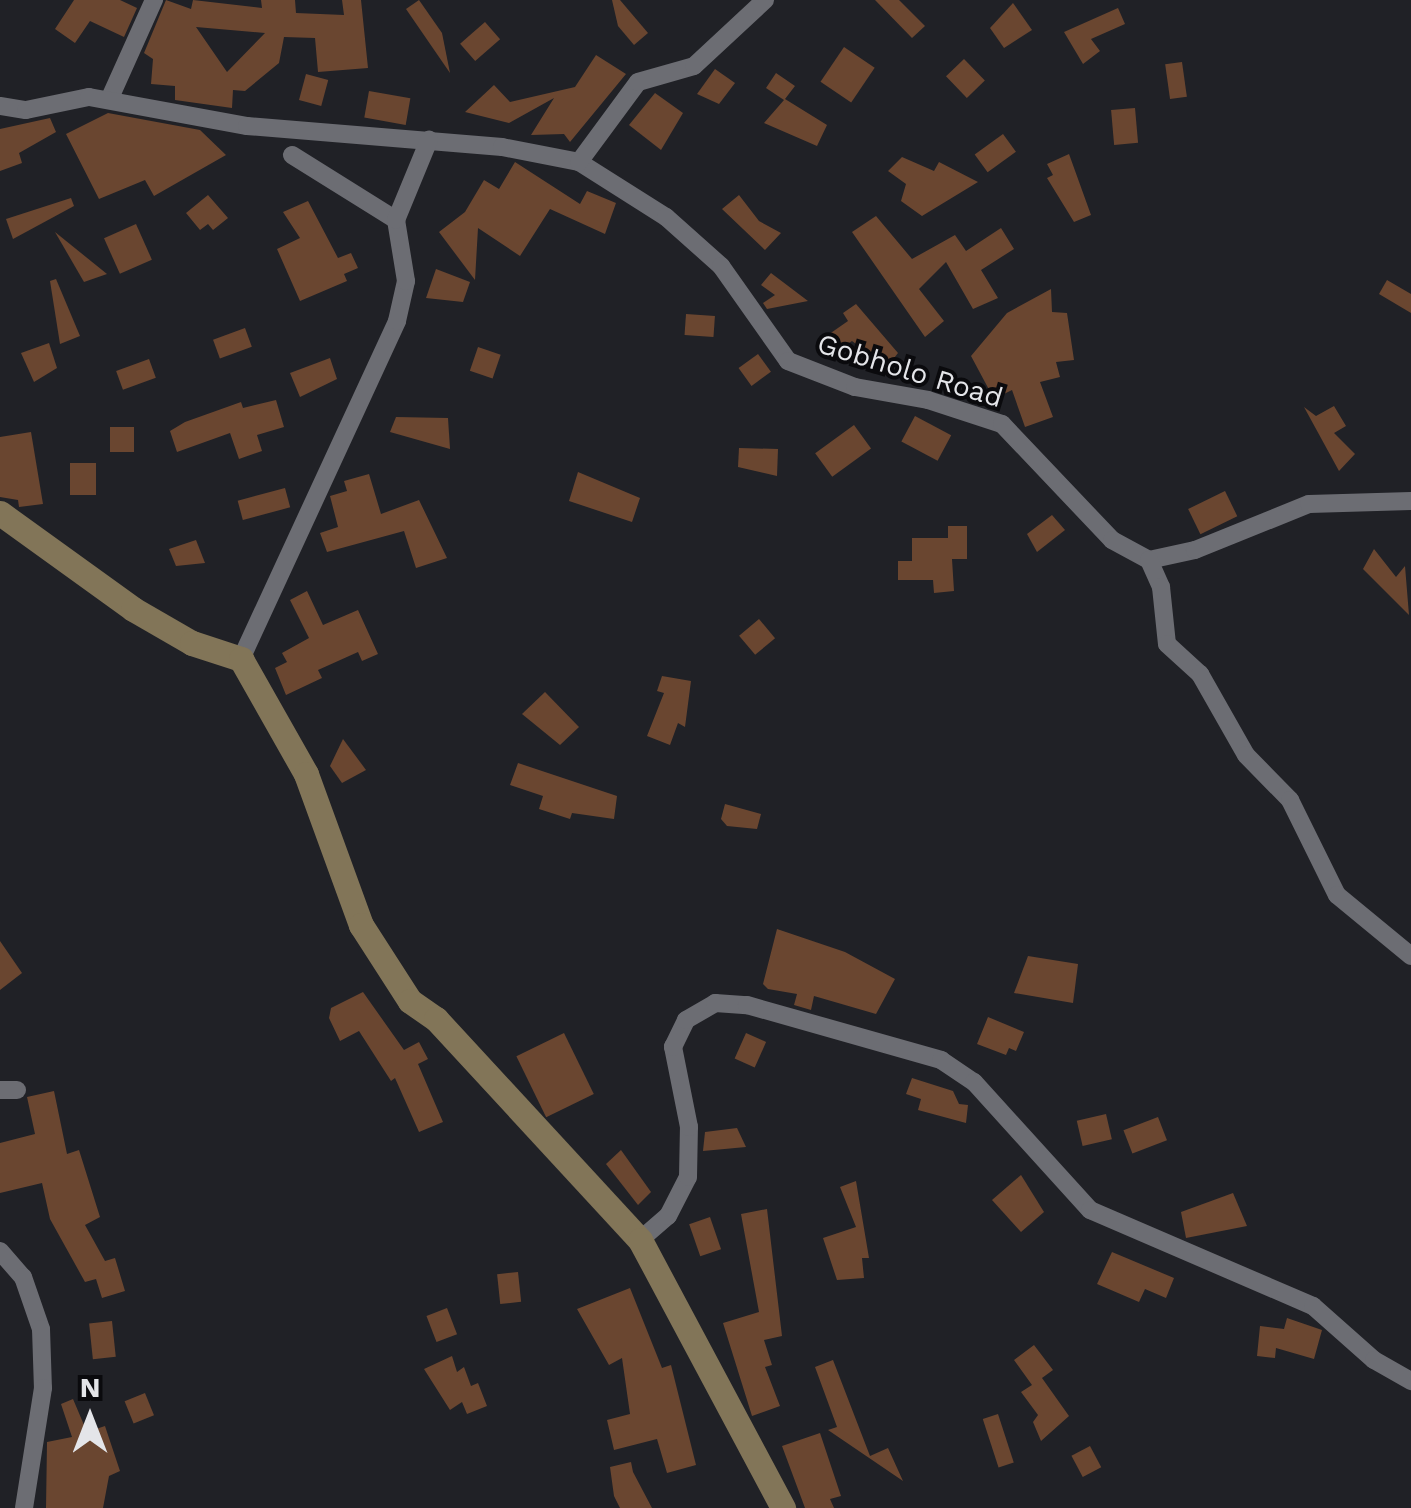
<!DOCTYPE html>
<style>
body{margin:0}
#map{position:relative;width:1411px;height:1508px;overflow:hidden;background:#202126;font-family:"Work Sans",sans-serif}
div>[style]{position:absolute}
.building>*{inset:0;background:#6a4630;transform-origin:0 0}
.street>*{height:18px;margin:-9px;padding:0 9px;transform-origin:9px;border-radius:9px;background:#6c6d73}
.secondary>*{height:25px;margin:-12.5px;padding:0 12.5px;transform-origin:12.5px;border-radius:12.5px;background:#827558}
span{translate:-50% -50%;white-space:nowrap;text-align:center;line-height:1.15;-webkit-text-stroke:8px #0a0a0d;paint-order:stroke}
.street-label{font-size:28px;color:#e4e5e9}
.north{position:absolute;left:40px;top:1368px;width:100px;height:100px;-webkit-text-stroke:8px #0a0a0d;paint-order:stroke;rotate:0deg;font-size:28px;font-weight:700;line-height:40px;text-align:center;color:#e4e5e9}
.north::after{content:'';display:block;margin:auto;width:35px;height:45px;background:#e4e5e9;clip-path:polygon(50% 0,100% 100%,50% 72%,0 100%)}
</style>
<div id="map">
<div class="building">
<div style="clip-path:polygon(74px 0,120px 0,137px 8px,124px 37px,90px 21px,75px 43px,55px 29px)"></div>
<div style="clip-path:polygon(evenodd,166px 0,191px 9px,193px 0,262px 8px,261px 0,295px 0,296px 13px,344px 15px,342px 0,361px 0,368px 68px,318px 72px,315px 38px,284px 37px,279px 63px,245px 91px,233px 90px,232px 108px,175px 100px,175px 86px,151px 84px,153px 59px,144px 53px,166px 0,196px 27px,265px 33px,227px 72px,196px 27px)"></div>
<div style="clip-path:polygon(419px 0,442px 33px,450px 73px,406px 9px)"></div>
<div style="clip-path:polygon(612px 0,620px 0,648px 33px,634px 45px,618px 26px)"></div>
<div style="clip-path:polygon(875px 0,899px 0,925px 26px,912px 38px)"></div>
<div style="clip-path:polygon(1013px 3px,1032px 30px,1004px 48px,990px 28px)"></div>
<div style="clip-path:polygon(1118px 8px,1125px 24px,1091px 39px,1100px 51px,1083px 64px,1064px 32px)"></div>
<div style="left:485px;top:22px;width:23px;height:33px;rotate:49deg"></div>
<div style="left:844px;top:47px;width:37px;height:42px;rotate:34deg"></div>
<div style="clip-path:polygon(596px 55px,626px 74px,570px 142px,564px 134px,531px 135px,554px 98px,509px 123px,465px 112px,494px 85px,510px 102px,575px 87px)"></div>
<div style="left:964px;top:59px;width:30px;height:25px;rotate:46deg"></div>
<div style="left:1182px;top:62px;width:35px;height:17px;rotate:82deg"></div>
<div style="clip-path:polygon(715px 69px,735px 83px,719px 104px,697px 94px)"></div>
<div style="clip-path:polygon(776px 73px,795px 86px,785px 99px,827px 125px,817px 146px,764px 123px,784px 100px,766px 88px)"></div>
<div style="left:306px;top:74px;width:23px;height:27px;rotate:15deg"></div>
<div style="left:369px;top:91px;width:42px;height:27px;rotate:10deg"></div>
<div style="clip-path:polygon(655px 93px,683px 113px,661px 150px,629px 125px)"></div>
<div style="left:1135px;top:108px;width:35px;height:24px;rotate:85deg"></div>
<div style="clip-path:polygon(108px 113px,200px 130px,226px 155px,154px 196px,145px 180px,99px 199px,66px 134px)"></div>
<div style="clip-path:polygon(50px 118px,56px 132px,19px 153px,22px 163px,0 171px,0 129px)"></div>
<div style="left:1003px;top:134px;width:22px;height:35px;rotate:54deg"></div>
<div style="clip-path:polygon(1069px 154px,1091px 215px,1074px 222px,1047px 178px,1053px 175px,1047px 164px)"></div>
<div style="clip-path:polygon(902px 157px,934px 171px,939px 162px,978px 182px,922px 216px,901px 201px,906px 184px,888px 171px)"></div>
<div style="clip-path:polygon(515px 162px,580px 204px,587px 191px,616px 203px,605px 234px,550px 209px,520px 256px,478px 228px,475px 280px,439px 232px,465px 212px,484px 180px,499px 189px)"></div>
<div style="clip-path:polygon(208px 195px,228px 218px,213px 230px,208px 224px,200px 230px,186px 213px)"></div>
<div style="clip-path:polygon(739px 195px,759px 221px,781px 233px,765px 250px,722px 209px)"></div>
<div style="clip-path:polygon(71px 198px,74px 206px,13px 239px,6px 219px)"></div>
<div style="clip-path:polygon(308px 201px,338px 258px,351px 253px,358px 268px,344px 274px,347px 281px,300px 301px,277px 249px,300px 238px,283px 212px)"></div>
<div style="clip-path:polygon(876px 216px,912px 259px,955px 235px,966px 251px,1001px 228px,1014px 249px,981px 270px,998px 298px,973px 309px,946px 262px,919px 289px,944px 321px,925px 337px,852px 232px)"></div>
<div style="left:136px;top:224px;width:39px;height:35px;rotate:66deg"></div>
<div style="clip-path:polygon(55px 232px,107px 274px,84px 282px)"></div>
<div style="clip-path:polygon(436px 269px,470px 282px,463px 302px,426px 298px)"></div>
<div style="clip-path:polygon(771px 273px,808px 301px,767px 309px,763px 303px,775px 295px,761px 285px)"></div>
<div style="clip-path:polygon(56px 279px,80px 336px,60px 344px,50px 281px)"></div>
<div style="clip-path:polygon(1387px 280px,1411px 294px,1411px 313px,1379px 294px)"></div>
<div style="clip-path:polygon(1051px 289px,1052px 312px,1067px 313px,1074px 360px,1056px 362px,1060px 377px,1040px 382px,1053px 417px,1025px 427px,1012px 390px,994px 399px,971px 356px,1007px 313px)"></div>
<div style="clip-path:polygon(856px 304px,898px 353px,887px 367px,852px 341px,835px 352px,825px 337px,848px 321px,843px 313px)"></div>
<div style="left:686px;top:314px;width:29px;height:21px;rotate:4deg"></div>
<div style="left:245px;top:328px;width:20px;height:34px;rotate:70deg"></div>
<div style="clip-path:polygon(49px 343px,57px 368px,34px 382px,21px 353px)"></div>
<div style="left:478px;top:347px;width:24px;height:25px;rotate:19deg"></div>
<div style="left:758px;top:354px;width:22px;height:24px;rotate:54deg"></div>
<div style="clip-path:polygon(330px 358px,337px 379px,300px 397px,290px 373px)"></div>
<div style="left:149px;top:359px;width:20px;height:35px;rotate:70deg"></div>
<div style="clip-path:polygon(276px 400px,284px 427px,257px 435px,262px 451px,239px 459px,230px 433px,177px 452px,170px 431px,185px 422px,241px 402px,243px 408px)"></div>
<div style="clip-path:polygon(1334px 406px,1346px 426px,1334px 433px,1355px 454px,1339px 471px,1304px 407px,1316px 416px)"></div>
<div style="left:915px;top:416px;width:41px;height:29px;rotate:28deg"></div>
<div style="clip-path:polygon(396px 417px,448px 418px,450px 449px,390px 432px)"></div>
<div style="left:854px;top:425px;width:29px;height:48px;rotate:54deg"></div>
<div style="left:110px;top:427px;width:24px;height:25px"></div>
<div style="clip-path:polygon(31px 432px,43px 504px,19px 507px,18px 500px,0 497px,0 437px)"></div>
<div style="clip-path:polygon(739px 448px,778px 449px,777px 476px,738px 467px)"></div>
<div style="left:96px;top:463px;width:32px;height:26px;rotate:90deg"></div>
<div style="clip-path:polygon(578px 472px,640px 498px,632px 522px,569px 501px)"></div>
<div style="clip-path:polygon(369px 474px,381px 514px,419px 500px,447px 558px,416px 568px,404px 531px,327px 552px,320px 533px,338px 527px,330px 496px,347px 491px,344px 481px)"></div>
<div style="left:285px;top:488px;width:20px;height:49px;rotate:75deg"></div>
<div style="left:1225px;top:491px;width:28px;height:41px;rotate:64deg"></div>
<div style="clip-path:polygon(1052px 515px,1065px 530px,1037px 552px,1027px 534px)"></div>
<div style="clip-path:polygon(948px 526px,967px 526px,967px 559px,952px 559px,954px 591px,934px 593px,933px 580px,898px 580px,898px 561px,912px 561px,912px 538px,948px 538px)"></div>
<div style="clip-path:polygon(196px 540px,205px 563px,176px 566px,169px 549px)"></div>
<div style="clip-path:polygon(1374px 549px,1396px 577px,1405px 566px,1409px 615px,1363px 569px)"></div>
<div style="clip-path:polygon(307px 591px,323px 625px,358px 610px,378px 654px,362px 661px,358px 652px,318px 670px,322px 678px,286px 695px,275px 668px,287px 662px,282px 653px,309px 638px,290px 600px)"></div>
<div style="left:759px;top:619px;width:25px;height:26px;rotate:50deg"></div>
<div style="clip-path:polygon(662px 676px,691px 681px,685px 727px,678px 723px,670px 745px,647px 736px,664px 693px,657px 691px)"></div>
<div style="clip-path:polygon(545px 692px,579px 727px,560px 745px,522px 714px)"></div>
<div style="clip-path:polygon(343px 739px,366px 770px,342px 783px,330px 766px)"></div>
<div style="clip-path:polygon(518px 763px,617px 796px,614px 819px,572px 813px,570px 819px,539px 809px,543px 796px,510px 785px)"></div>
<div style="clip-path:polygon(725px 804px,761px 814px,757px 829px,727px 826px,721px 819px)"></div>
<div style="clip-path:polygon(777px 929px,845px 952px,895px 979px,876px 1014px,814px 996px,811px 1010px,794px 1005px,797px 994px,768px 989px,763px 984px)"></div>
<div style="clip-path:polygon(0 941px,22px 973px,0 990px)"></div>
<div style="clip-path:polygon(1028px 956px,1078px 964px,1073px 1003px,1014px 993px)"></div>
<div style="clip-path:polygon(363px 992px,404px 1050px,419px 1042px,428px 1059px,418px 1064px,443px 1122px,419px 1132px,395px 1078px,391px 1081px,359px 1031px,340px 1041px,329px 1018px,331px 1008px)"></div>
<div style="clip-path:polygon(988px 1017px,1024px 1032px,1016px 1051px,1009px 1048px,1006px 1055px,977px 1044px)"></div>
<div style="left:564px;top:1033px;width:68px;height:53px;rotate:64deg"></div>
<div style="left:746px;top:1033px;width:22px;height:28px;rotate:24deg"></div>
<div style="clip-path:polygon(912px 1078px,953px 1091px,959px 1104px,968px 1105px,966px 1123px,918px 1110px,921px 1099px,906px 1094px)"></div>
<div style="clip-path:polygon(54px 1091px,67px 1154px,79px 1150px,100px 1217px,85px 1225px,105px 1261px,115px 1258px,125px 1291px,102px 1298px,96px 1279px,85px 1282px,50px 1219px,42px 1183px,0 1193px,0 1143px,35px 1134px,27px 1097px)"></div>
<div style="left:1106px;top:1114px;width:26px;height:30px;rotate:77deg"></div>
<div style="left:1158px;top:1117px;width:25px;height:37px;rotate:69deg"></div>
<div style="clip-path:polygon(737px 1128px,746px 1147px,703px 1151px,705px 1132px)"></div>
<div style="clip-path:polygon(621px 1150px,651px 1192px,638px 1205px,606px 1164px)"></div>
<div style="clip-path:polygon(1021px 1175px,1044px 1212px,1021px 1232px,992px 1200px)"></div>
<div style="clip-path:polygon(856px 1181px,869px 1258px,862px 1258px,864px 1278px,837px 1280px,823px 1238px,856px 1227px,840px 1187px)"></div>
<div style="clip-path:polygon(1233px 1193px,1247px 1226px,1186px 1238px,1181px 1212px)"></div>
<div style="clip-path:polygon(767px 1209px,782px 1336px,764px 1340px,772px 1365px,765px 1367px,780px 1406px,752px 1416px,723px 1323px,759px 1312px,741px 1214px)"></div>
<div style="left:710px;top:1217px;width:34px;height:22px;rotate:71deg"></div>
<div style="clip-path:polygon(1112px 1252px,1174px 1278px,1166px 1298px,1145px 1289px,1139px 1302px,1097px 1284px)"></div>
<div style="left:518px;top:1272px;width:30px;height:21px;rotate:84deg"></div>
<div style="clip-path:polygon(630px 1288px,662px 1368px,671px 1365px,696px 1465px,667px 1473px,657px 1439px,614px 1450px,607px 1420px,630px 1414px,622px 1358px,609px 1365px,577px 1309px)"></div>
<div style="left:447px;top:1308px;width:28px;height:22px;rotate:69deg"></div>
<div style="clip-path:polygon(1287px 1318px,1322px 1330px,1314px 1359px,1276px 1348px,1275px 1358px,1257px 1356px,1260px 1326px,1284px 1329px)"></div>
<div style="left:112px;top:1321px;width:36px;height:23px;rotate:84deg"></div>
<div style="clip-path:polygon(1034px 1345px,1053px 1370px,1042px 1378px,1069px 1416px,1041px 1441px,1033px 1422px,1038px 1415px,1021px 1392px,1032px 1385px,1014px 1360px)"></div>
<div style="clip-path:polygon(452px 1356px,457px 1372px,464px 1367px,471px 1386px,478px 1383px,487px 1406px,467px 1414px,462px 1402px,450px 1410px,424px 1369px)"></div>
<div style="clip-path:polygon(833px 1360px,870px 1456px,888px 1448px,903px 1481px,828px 1430px,837px 1427px,815px 1367px)"></div>
<div style="left:145px;top:1393px;width:24px;height:22px;rotate:68deg"></div>
<div style="clip-path:polygon(73px 1399px,87px 1432px,105px 1426px,120px 1471px,109px 1476px,103px 1508px,46px 1508px,47px 1442px,72px 1437px,61px 1404px)"></div>
<div style="left:998px;top:1414px;width:51px;height:16px;rotate:72deg"></div>
<div style="clip-path:polygon(820px 1433px,841px 1496px,830px 1499px,834px 1508px,805px 1508px,782px 1446px)"></div>
<div style="left:1090px;top:1446px;width:24px;height:21px;rotate:62deg"></div>
<div style="clip-path:polygon(631px 1462px,633px 1472px,652px 1508px,620px 1508px,614px 1496px,610px 1467px)"></div>
</div>
<div class="street">
<div style="left:109px;top:100px;width:110px;rotate:-65.8deg"></div>
<div style="left:0;top:106px;width:26px;rotate:9deg"></div>
<div style="left:26px;top:110px;width:64px;rotate:-11.7deg"></div>
<div style="left:89px;top:97px;width:161px;rotate:10.4deg"></div>
<div style="left:247px;top:126px;width:256px;rotate:4.7deg"></div>
<div style="left:502px;top:147px;width:78px;rotate:11deg"></div>
<div style="left:579px;top:162px;width:103px;rotate:32.3deg"></div>
<div style="left:666px;top:217px;width:74px;rotate:41.7deg"></div>
<div style="left:721px;top:266px;width:116px;rotate:54.8deg"></div>
<div style="left:788px;top:361px;width:72px;rotate:21.2deg"></div>
<div style="left:855px;top:387px;width:74px;rotate:10.1deg"></div>
<div style="left:928px;top:400px;width:78px;rotate:18deg"></div>
<div style="left:1002px;top:424px;width:160px;rotate:46.5deg"></div>
<div style="left:1112px;top:540px;width:42px;rotate:28.4deg"></div>
<div style="left:1149px;top:560px;width:47px;rotate:-12.3deg"></div>
<div style="left:1195px;top:550px;width:123px;rotate:-22deg"></div>
<div style="left:1309px;top:504px;width:102px;rotate:-1.7deg"></div>
<div style="left:292px;top:155px;width:123px;rotate:32deg"></div>
<div style="left:579px;top:162px;width:99px;rotate:-53.6deg"></div>
<div style="left:638px;top:82px;width:58px;rotate:-15.9deg"></div>
<div style="left:694px;top:66px;width:97px;rotate:-42.9deg"></div>
<div style="left:1149px;top:560px;width:30px;rotate:66deg"></div>
<div style="left:1161px;top:587px;width:57px;rotate:84deg"></div>
<div style="left:1167px;top:644px;width:45px;rotate:42.3deg"></div>
<div style="left:1200px;top:674px;width:93px;rotate:60.4deg"></div>
<div style="left:1246px;top:755px;width:63px;rotate:45.6deg"></div>
<div style="left:1290px;top:800px;width:106px;rotate:63.7deg"></div>
<div style="left:1337px;top:895px;width:96px;rotate:39.5deg"></div>
<div style="left:241px;top:659px;width:372px;rotate:-65.2deg"></div>
<div style="left:397px;top:321px;width:41px;rotate:-77.3deg"></div>
<div style="left:406px;top:281px;width:62px;rotate:-99.3deg"></div>
<div style="left:396px;top:220px;width:87px;rotate:-67.6deg"></div>
<div style="left:0;top:1090px;width:17px"></div>
<div style="left:640px;top:1240px;width:37px;rotate:-41deg"></div>
<div style="left:668px;top:1216px;width:44px;rotate:-62.9deg"></div>
<div style="left:688px;top:1177px;width:50px;rotate:-88.9deg"></div>
<div style="left:689px;top:1127px;width:82px;rotate:-101.3deg"></div>
<div style="left:673px;top:1047px;width:30px;rotate:-64deg"></div>
<div style="left:686px;top:1020px;width:34px;rotate:-30deg"></div>
<div style="left:715px;top:1003px;width:32px;rotate:4deg"></div>
<div style="left:747px;top:1005px;width:202px;rotate:15.8deg"></div>
<div style="left:941px;top:1060px;width:40px;rotate:34deg"></div>
<div style="left:974px;top:1082px;width:173px;rotate:47.8deg"></div>
<div style="left:1090px;top:1210px;width:243px;rotate:23.3deg"></div>
<div style="left:1313px;top:1306px;width:81px;rotate:41.5deg"></div>
<div style="left:1374px;top:1360px;width:43px;rotate:29.6deg"></div>
<div style="left:0;top:1251px;width:35px;rotate:49deg"></div>
<div style="left:23px;top:1277px;width:55px;rotate:70.9deg"></div>
<div style="left:41px;top:1329px;width:59px;rotate:88.1deg"></div>
<div style="left:43px;top:1388px;width:121px;rotate:99deg"></div>
</div>
<div class="secondary">
<div style="left:0;top:513px;width:164px;rotate:35.8deg"></div>
<div style="left:133px;top:609px;width:68px;rotate:30deg"></div>
<div style="left:192px;top:643px;width:52px;rotate:18.1deg"></div>
<div style="left:241px;top:659px;width:132px;rotate:60.5deg"></div>
<div style="left:306px;top:774px;width:161px;rotate:70deg"></div>
<div style="left:361px;top:925px;width:90px;rotate:57.2deg"></div>
<div style="left:410px;top:1001px;width:32px;rotate:35deg"></div>
<div style="left:436px;top:1019px;width:301px;rotate:47.3deg"></div>
<div style="left:640px;top:1240px;width:304px;rotate:61.9deg"></div>
</div>
<div class="street-label">
<span style="left:910px;top:371px;rotate:17deg">Gobholo Road</span>
</div>
<div class="north">N</div>
</div>
